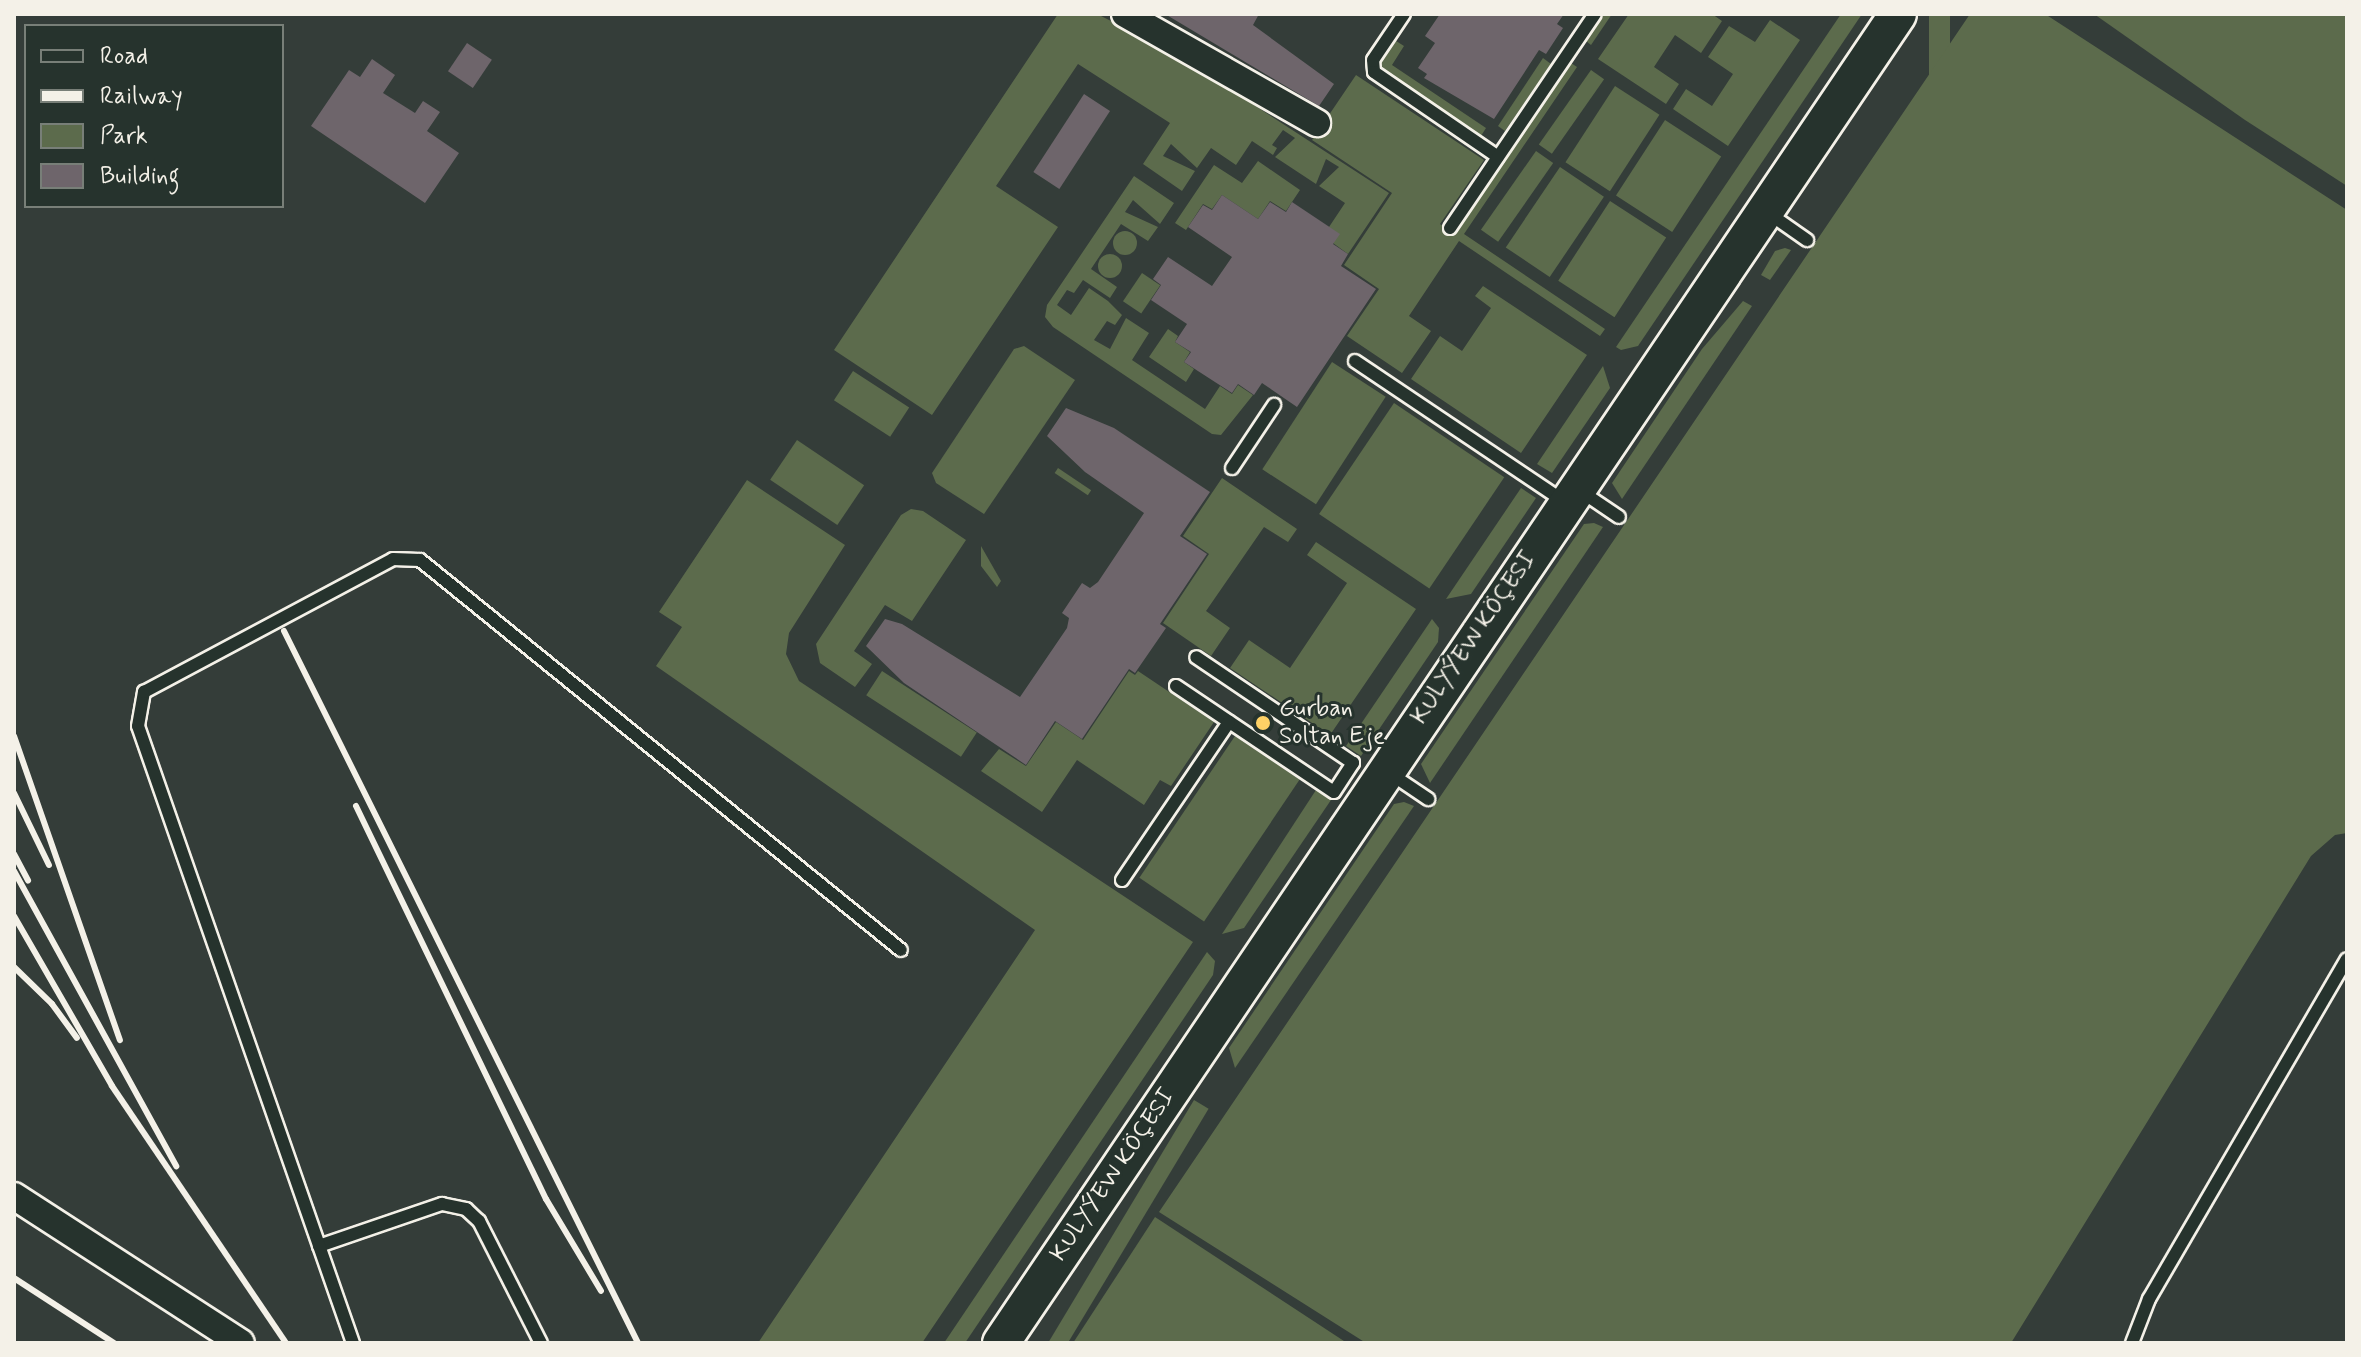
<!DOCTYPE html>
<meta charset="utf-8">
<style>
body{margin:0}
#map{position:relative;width:2361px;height:1357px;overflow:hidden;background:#343d39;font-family:Mynerve,sans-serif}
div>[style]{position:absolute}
.green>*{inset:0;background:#5c6b4c;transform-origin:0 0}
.round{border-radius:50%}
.building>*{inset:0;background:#6e656b;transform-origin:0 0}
.roads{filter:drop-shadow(2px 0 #f4f1e8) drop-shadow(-2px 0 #f4f1e8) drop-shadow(0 2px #f4f1e8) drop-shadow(0 -2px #f4f1e8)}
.lane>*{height:12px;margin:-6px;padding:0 6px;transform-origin:6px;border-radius:6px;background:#26332d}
.street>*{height:26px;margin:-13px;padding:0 13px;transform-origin:13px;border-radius:13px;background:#26332d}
.secondary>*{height:36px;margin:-18px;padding:0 18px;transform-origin:18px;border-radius:18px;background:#26332d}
.rail>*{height:6px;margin:-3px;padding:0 3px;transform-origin:3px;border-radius:3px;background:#f4f1e8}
.dots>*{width:22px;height:22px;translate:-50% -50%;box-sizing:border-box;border:4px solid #26332d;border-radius:50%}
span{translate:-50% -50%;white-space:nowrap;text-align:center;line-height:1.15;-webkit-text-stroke:6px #26332d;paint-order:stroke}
.street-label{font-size:24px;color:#f4f1e8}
.poi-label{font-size:24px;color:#f4f1e8}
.left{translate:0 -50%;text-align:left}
.frame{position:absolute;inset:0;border:16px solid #f4f1e8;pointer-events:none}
.legend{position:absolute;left:24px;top:24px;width:260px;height:184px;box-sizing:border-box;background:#26332d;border:2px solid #787f78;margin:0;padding:10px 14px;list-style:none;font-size:24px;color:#f4f1e8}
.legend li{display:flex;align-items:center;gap:16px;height:40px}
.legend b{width:40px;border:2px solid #787f78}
</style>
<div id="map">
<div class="green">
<div style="clip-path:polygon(1058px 14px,1097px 14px,1171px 51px,1389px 193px,1348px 254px,1333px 243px,1329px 227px,1345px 203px,1319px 186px,1339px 167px,1326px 159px,1316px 184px,1275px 157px,1295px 138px,1283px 130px,1272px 145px,1277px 148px,1273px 155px,1252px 141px,1236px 165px,1211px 148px,1197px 168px,1171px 144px,1163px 156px,1195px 171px,1182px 191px,1143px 164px,1170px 123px,1078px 64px,996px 186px,1058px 227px,932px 415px,834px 350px)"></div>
<div style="clip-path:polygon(1604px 14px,1612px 14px,1591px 45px,1586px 41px)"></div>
<div style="clip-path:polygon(1629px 14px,1712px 14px,1722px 21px,1701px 53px,1675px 35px,1654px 67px,1679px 84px,1666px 104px,1598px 59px)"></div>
<div style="clip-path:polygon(1841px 14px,1862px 14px,1638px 346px,1621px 350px,1616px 347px)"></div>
<div style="left:1929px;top:14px;width:21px;height:239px"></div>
<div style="clip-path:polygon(1970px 14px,2045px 14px,2347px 210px,2347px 833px,2335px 835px,2311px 856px,2011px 1343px,1366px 1343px,1159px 1212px)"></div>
<div style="clip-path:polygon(2094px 14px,2347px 14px,2347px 186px,2245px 120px)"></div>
<div style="clip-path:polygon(1770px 20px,1800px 40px,1728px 146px,1673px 109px,1686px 89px,1712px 106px,1733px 74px,1708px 57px,1729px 26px,1755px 42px)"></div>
<div style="clip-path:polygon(1393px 39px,1404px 46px,1392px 65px,1486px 128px,1481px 136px,1381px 68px,1379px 61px)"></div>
<div style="clip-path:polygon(1543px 58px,1551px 64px,1505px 131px,1498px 126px)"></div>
<div style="clip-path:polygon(1571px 63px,1577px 67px,1464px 234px,1605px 329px,1600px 336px,1459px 241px,1409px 316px,1431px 331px,1402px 373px,1347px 336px,1379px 289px,1344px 265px,1392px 193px,1312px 140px,1356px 75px,1484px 160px,1440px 224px,1455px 235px)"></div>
<div style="left:1591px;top:70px;width:16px;height:91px;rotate:35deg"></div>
<div style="left:1615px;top:86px;width:53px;height:91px;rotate:33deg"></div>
<div style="left:1665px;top:120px;width:67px;height:90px;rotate:33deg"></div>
<div style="left:1536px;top:151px;width:21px;height:96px;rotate:35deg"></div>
<div style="clip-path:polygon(1258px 161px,1300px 190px,1286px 211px,1270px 201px,1258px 219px,1222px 195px,1212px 209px,1203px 204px,1186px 230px,1175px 223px,1214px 165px,1242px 183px)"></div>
<div style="left:1560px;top:167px;width:53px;height:97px;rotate:34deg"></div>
<div style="clip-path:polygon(1134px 176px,1174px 203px,1160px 224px,1133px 200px,1125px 212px,1158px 227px,1148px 241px,1121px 224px,1091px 269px,1117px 287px,1110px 298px,1083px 280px,1074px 293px,1067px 290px,1057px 305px,1071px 315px,1089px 288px,1108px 301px,1122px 315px,1115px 325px,1107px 321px,1094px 340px,1110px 349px,1126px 318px,1149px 333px,1132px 360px,1205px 409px,1220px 386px,1232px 394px,1238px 385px,1253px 395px,1221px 435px,1212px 434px,1053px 327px,1045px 317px,1047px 305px)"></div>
<div style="left:1610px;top:201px;width:67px;height:95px;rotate:33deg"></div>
<div class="round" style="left:1113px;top:231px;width:24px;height:24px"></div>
<div style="clip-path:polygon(1785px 248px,1791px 250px,1770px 280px,1761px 275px,1775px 251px)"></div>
<div class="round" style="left:1098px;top:254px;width:24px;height:24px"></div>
<div style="left:1142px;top:273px;width:22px;height:34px;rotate:34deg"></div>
<div style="clip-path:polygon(1483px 286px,1587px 355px,1521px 453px,1411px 379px,1440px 336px,1462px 351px,1491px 308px,1475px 296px)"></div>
<div style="clip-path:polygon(1743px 301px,1752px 306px,1622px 499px,1612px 483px,1702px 349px)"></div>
<div style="clip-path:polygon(1168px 329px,1178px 336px,1175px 342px,1190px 352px,1184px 362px,1194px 369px,1186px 382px,1149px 357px)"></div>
<div style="clip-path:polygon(1024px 346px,1075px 380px,984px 514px,936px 483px,932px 473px,1014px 349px)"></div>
<div style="left:1332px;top:362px;width:64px;height:128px;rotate:33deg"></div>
<div style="clip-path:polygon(1603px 366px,1610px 388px,1552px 473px,1537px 464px)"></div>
<div style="left:853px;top:371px;width:67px;height:35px;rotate:33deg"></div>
<div style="left:1394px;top:403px;width:133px;height:134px;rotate:34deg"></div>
<div style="left:797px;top:440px;width:81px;height:48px;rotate:34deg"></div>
<div style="left:1058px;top:468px;width:40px;height:6px;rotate:34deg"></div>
<div style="clip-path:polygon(1222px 478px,1297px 529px,1288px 542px,1264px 527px,1206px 611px,1230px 628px,1211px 656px,1163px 623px,1209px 554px,1183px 536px)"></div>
<div style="clip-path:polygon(747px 480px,845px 545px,789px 633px,786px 654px,799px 681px,1193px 942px,922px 1343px,758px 1343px,1035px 930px,656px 666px,682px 627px,659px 612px)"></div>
<div style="clip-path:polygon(1521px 488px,1536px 498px,1471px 594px,1446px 599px)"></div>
<div style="clip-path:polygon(911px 509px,923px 511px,966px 540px,912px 621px,885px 605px,854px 651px,872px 664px,855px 687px,820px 663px,816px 644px,901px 515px)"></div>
<div style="clip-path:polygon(1594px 523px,1603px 527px,1430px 783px,1421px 764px,1584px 524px)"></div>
<div style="clip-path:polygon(1316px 542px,1416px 609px,1330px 735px,1230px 668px,1249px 640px,1290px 668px,1347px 583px,1307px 555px)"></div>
<div style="clip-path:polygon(981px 546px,1001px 581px,997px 587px,981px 566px)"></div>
<div style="clip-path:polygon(1432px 619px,1439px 628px,1438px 642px,1361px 756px,1346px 746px)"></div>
<div style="left:882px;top:671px;width:113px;height:29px;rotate:33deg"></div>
<div style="clip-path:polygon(1129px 671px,1135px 675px,1138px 671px,1214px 722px,1171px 786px,1160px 780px,1144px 805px,1077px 760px,1042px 812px,981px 771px,999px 749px,1026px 766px,1056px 722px,1083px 740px)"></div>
<div style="left:1235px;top:736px;width:78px;height:171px;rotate:34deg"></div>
<div style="clip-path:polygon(1316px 790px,1331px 800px,1244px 928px,1222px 934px)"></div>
<div style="clip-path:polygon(1404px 802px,1414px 806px,1235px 1068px,1229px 1048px,1394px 804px)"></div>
<div style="clip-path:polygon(1207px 952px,1215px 961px,1213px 975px,965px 1343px,944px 1343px)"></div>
<div style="left:1194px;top:1100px;width:17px;height:293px;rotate:31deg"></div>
<div style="clip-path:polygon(1155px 1217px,1347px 1343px,1073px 1343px)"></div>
</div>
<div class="building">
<div style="clip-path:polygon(1165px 14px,1259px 14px,1253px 25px,1334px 84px,1319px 106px)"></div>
<div style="clip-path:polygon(1440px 14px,1564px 14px,1557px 24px,1563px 28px,1546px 54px,1539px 50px,1494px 119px,1424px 78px,1427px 74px,1418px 68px,1435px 43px,1425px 36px)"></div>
<div style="left:467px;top:43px;width:30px;height:34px;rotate:34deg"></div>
<div style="clip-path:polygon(372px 59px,395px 75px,383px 93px,415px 113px,423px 101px,440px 112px,427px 131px,459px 153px,425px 203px,311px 126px,349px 70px,360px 77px)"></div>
<div style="left:1084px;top:94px;width:31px;height:93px;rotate:33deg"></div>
<div style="clip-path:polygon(1222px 195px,1258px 219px,1270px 202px,1286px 212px,1292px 202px,1340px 234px,1333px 244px,1348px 254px,1341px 266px,1376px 289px,1297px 407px,1262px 383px,1254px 395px,1238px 384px,1232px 393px,1184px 362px,1191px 352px,1175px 342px,1187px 324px,1151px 300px,1161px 285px,1153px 279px,1168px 257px,1212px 286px,1232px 257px,1188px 227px,1203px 205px,1212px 210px)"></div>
<div style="clip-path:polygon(1066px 408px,1114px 428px,1210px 492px,1180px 536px,1207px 554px,1160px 624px,1166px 628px,1135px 673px,1129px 669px,1082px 739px,1055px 721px,1026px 765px,904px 683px,866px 646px,885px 619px,902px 624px,1020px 697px,1067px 628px,1069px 618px,1062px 613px,1082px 583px,1090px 588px,1098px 582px,1144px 513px,1085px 472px,1047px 436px)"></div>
</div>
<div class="roads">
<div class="lane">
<div style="left:1404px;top:14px;width:55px;rotate:124deg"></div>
<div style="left:1373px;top:60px;width:12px;rotate:85deg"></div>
<div style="left:1374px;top:72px;width:150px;rotate:34.4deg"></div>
<div style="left:1767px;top:212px;width:49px;rotate:35deg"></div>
<div style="left:1450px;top:228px;width:258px;rotate:-55.9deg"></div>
<div style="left:1355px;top:361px;width:251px;rotate:33.9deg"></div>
<div style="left:1232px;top:468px;width:76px;rotate:-56.3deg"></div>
<div style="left:1579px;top:490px;width:48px;rotate:34deg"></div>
<div style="left:1176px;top:686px;width:190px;rotate:33.9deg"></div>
<div style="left:1334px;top:792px;width:35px;rotate:-57deg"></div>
<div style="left:1353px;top:763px;width:189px;rotate:-146deg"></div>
<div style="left:1391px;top:774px;width:45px;rotate:34deg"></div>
<div style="left:1122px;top:880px;width:191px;rotate:-55.9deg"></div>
<div style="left:319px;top:1246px;width:130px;rotate:-18.9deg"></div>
<div style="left:442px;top:1204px;width:25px;rotate:12deg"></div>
<div style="left:466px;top:1209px;width:18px;rotate:43deg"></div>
<div style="left:479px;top:1221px;width:137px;rotate:63.1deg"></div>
<div style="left:353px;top:1343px;width:653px;rotate:-109.21deg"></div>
<div style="left:138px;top:726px;width:35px;rotate:-80deg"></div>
<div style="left:144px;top:692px;width:282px;rotate:-28.1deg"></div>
<div style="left:393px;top:559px;width:27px;rotate:2deg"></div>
<div style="left:420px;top:560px;width:619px;rotate:39.04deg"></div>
<div style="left:2132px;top:1343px;width:47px;rotate:-68.9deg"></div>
<div style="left:2149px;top:1299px;width:393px;rotate:-59.8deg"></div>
</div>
<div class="street">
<div style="left:1125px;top:14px;width:221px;rotate:29.6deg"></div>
<div style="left:14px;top:1196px;width:270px;rotate:32.9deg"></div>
</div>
<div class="secondary">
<div style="left:1001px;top:1343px;width:1603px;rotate:-55.98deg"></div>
</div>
</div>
<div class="rail">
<div style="left:284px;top:631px;width:795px;rotate:63.56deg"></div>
<div style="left:14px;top:736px;width:322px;rotate:70.8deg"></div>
<div style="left:14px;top:793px;width:80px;rotate:64.1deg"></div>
<div style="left:356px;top:806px;width:437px;rotate:64.2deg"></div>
<div style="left:546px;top:1199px;width:107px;rotate:59.1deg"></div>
<div style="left:14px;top:854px;width:30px;rotate:62deg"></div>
<div style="left:14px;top:871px;width:337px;rotate:61.2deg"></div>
<div style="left:14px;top:916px;width:196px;rotate:60deg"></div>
<div style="left:112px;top:1086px;width:310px;rotate:55.9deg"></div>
<div style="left:14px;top:967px;width:53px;rotate:44.2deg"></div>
<div style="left:52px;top:1004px;width:42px;rotate:53.7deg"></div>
<div style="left:14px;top:1278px;width:119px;rotate:33deg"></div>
</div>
<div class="dots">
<div style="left:1263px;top:723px;background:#ffd166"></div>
</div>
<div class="street-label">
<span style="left:1474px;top:638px;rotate:-56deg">KULYÝEW KÖÇESI</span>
<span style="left:1113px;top:1175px;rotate:-56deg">KULYÝEW KÖÇESI</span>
</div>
<div class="poi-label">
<span class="left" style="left:1279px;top:723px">Gurban<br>Soltan Eje</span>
</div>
<div class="frame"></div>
<ul class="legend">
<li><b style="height:10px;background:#26332d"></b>Road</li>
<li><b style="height:10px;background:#f4f1e8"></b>Railway</li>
<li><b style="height:22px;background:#5c6b4c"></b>Park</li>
<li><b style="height:22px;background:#6e656b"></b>Building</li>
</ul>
</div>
